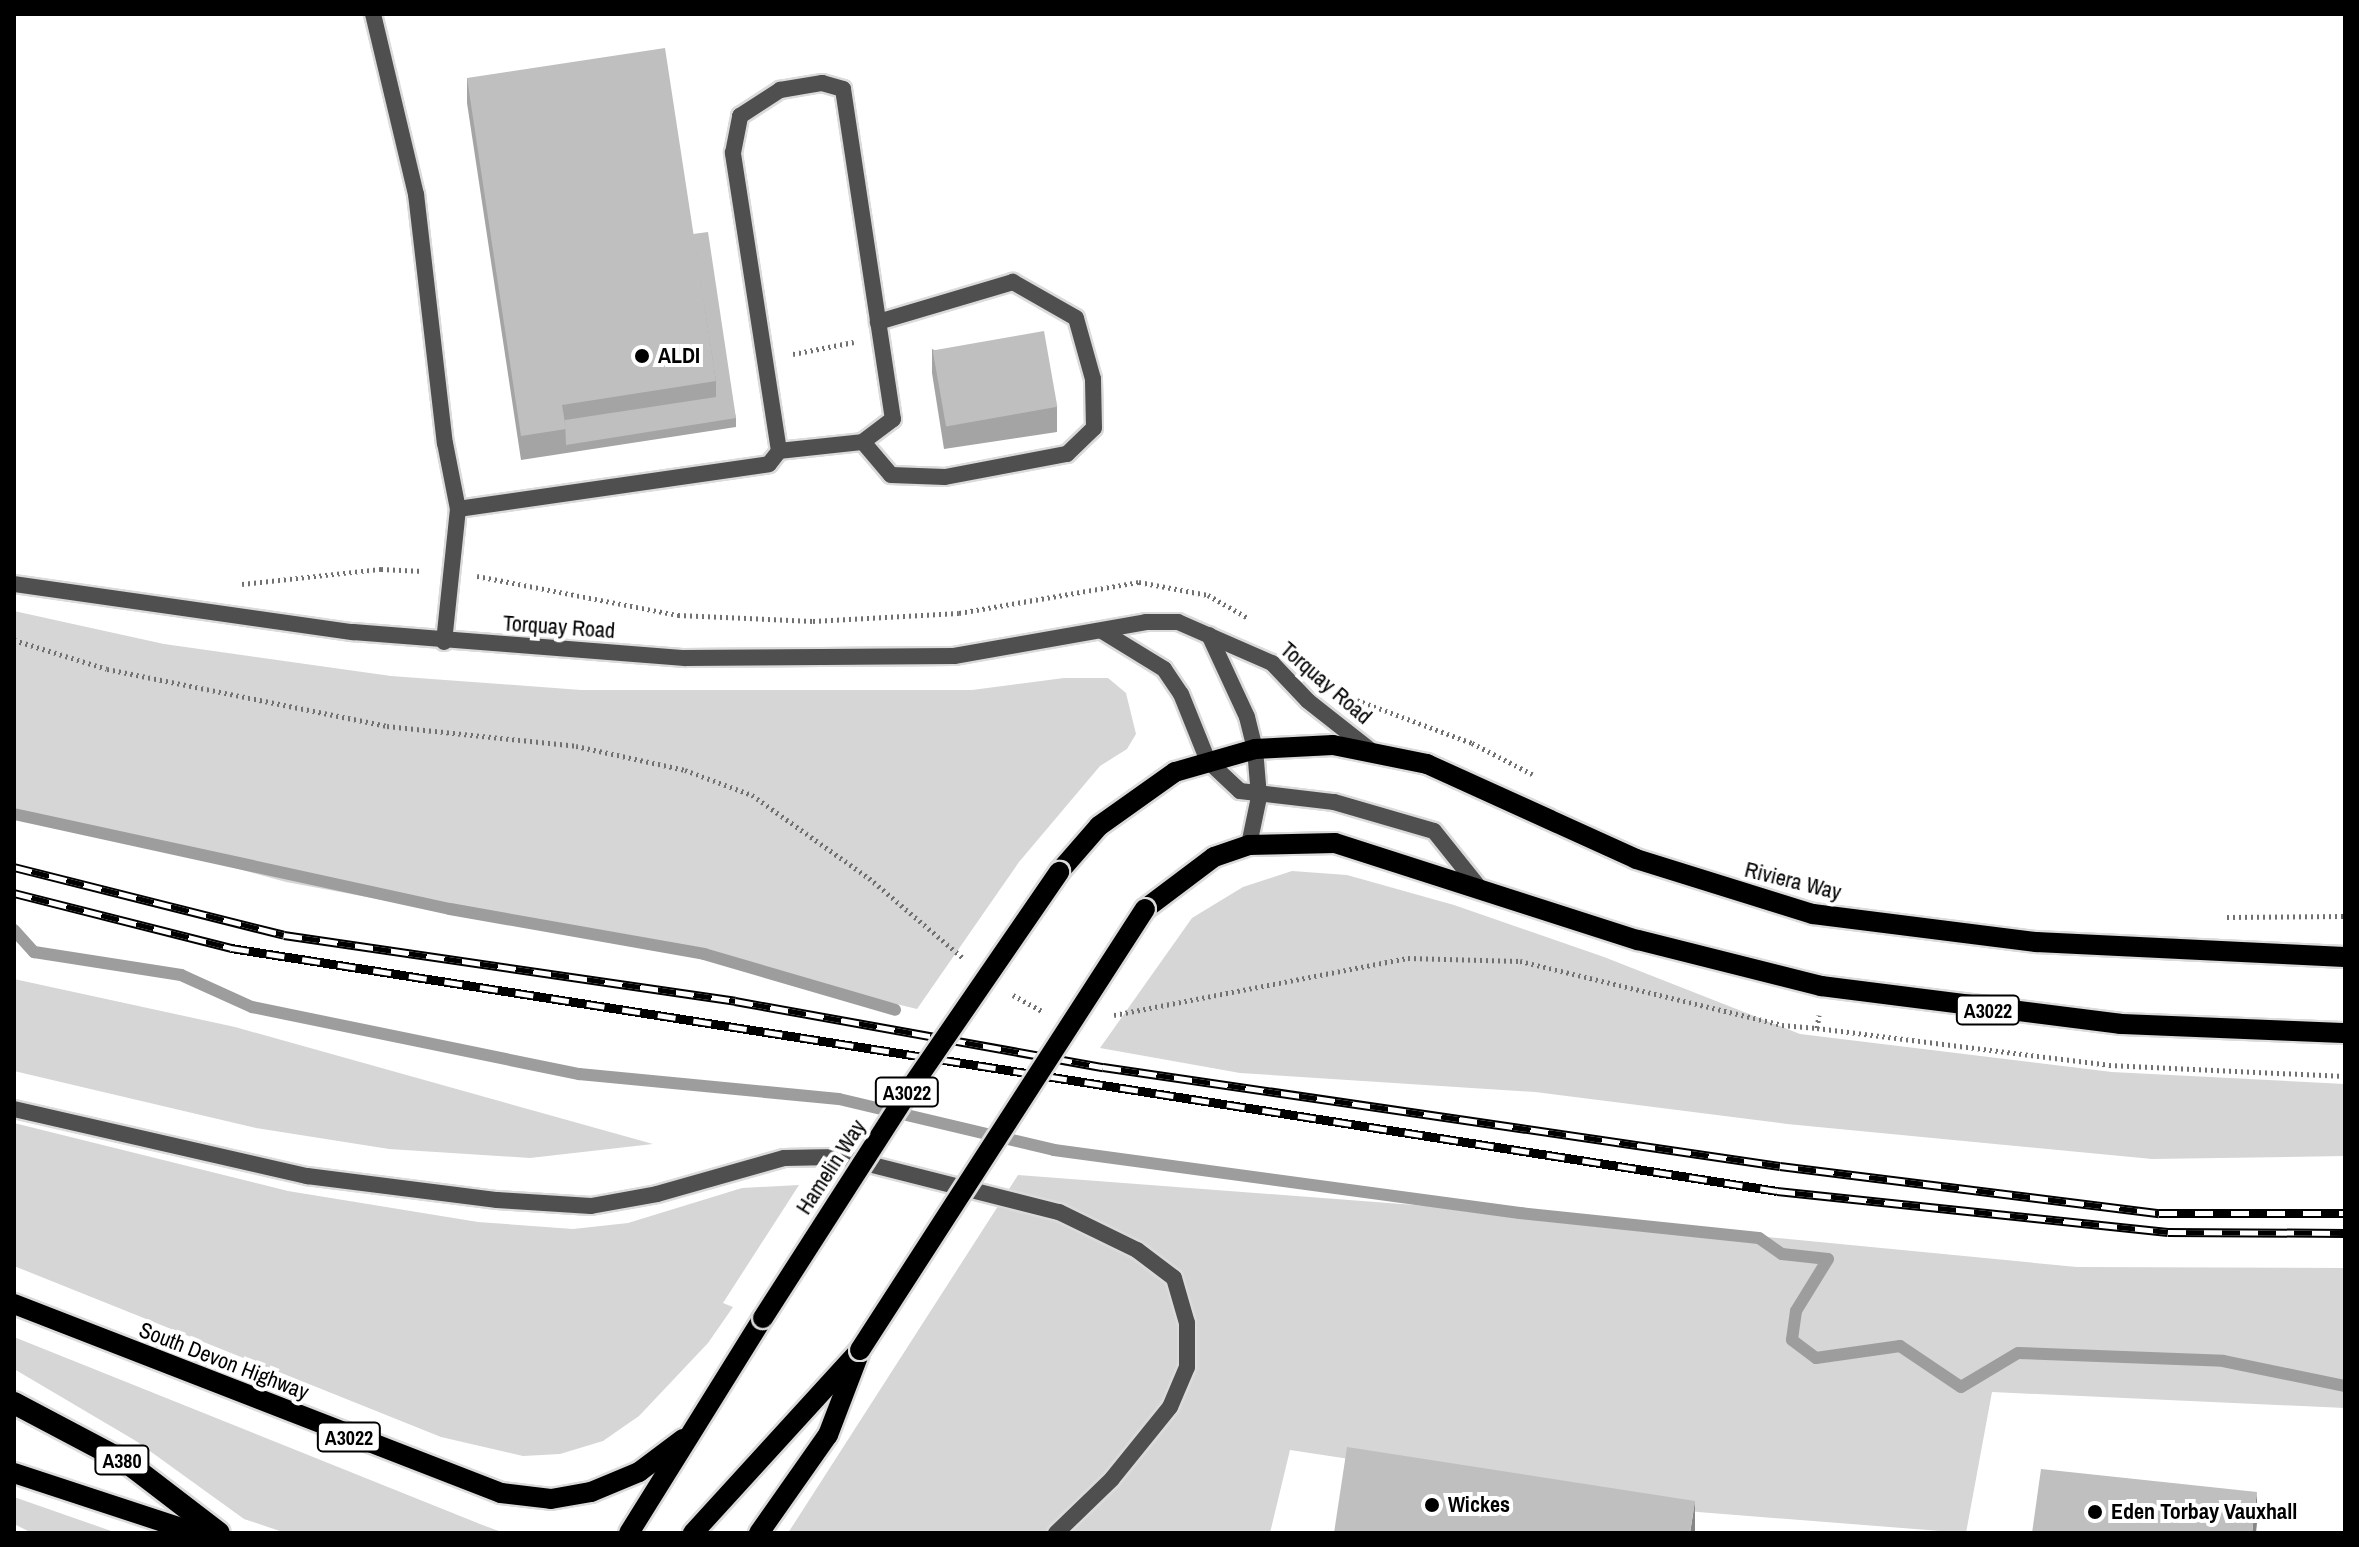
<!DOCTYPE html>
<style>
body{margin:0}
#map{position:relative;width:2359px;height:1547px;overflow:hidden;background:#fff;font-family:"Archivo Narrow",sans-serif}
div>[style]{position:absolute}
.green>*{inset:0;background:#d6d6d6}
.stream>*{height:12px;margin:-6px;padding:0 6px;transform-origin:6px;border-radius:6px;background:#9d9d9d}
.path>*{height:5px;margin-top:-2.5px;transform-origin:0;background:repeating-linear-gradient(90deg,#717171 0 2px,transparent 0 6px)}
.roads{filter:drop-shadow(2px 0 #dbdbdb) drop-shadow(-2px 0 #dbdbdb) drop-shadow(0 2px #dbdbdb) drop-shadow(0 -2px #dbdbdb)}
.service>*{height:16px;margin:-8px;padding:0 8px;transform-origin:8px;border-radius:8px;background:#4f4f4f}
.tertiary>*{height:16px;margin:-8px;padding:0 8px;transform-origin:8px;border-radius:8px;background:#4f4f4f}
.primary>*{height:20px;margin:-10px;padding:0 10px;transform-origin:10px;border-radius:10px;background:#000}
.trunk>*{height:22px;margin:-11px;padding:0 11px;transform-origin:11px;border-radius:11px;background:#000}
.rail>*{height:9px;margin-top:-4.5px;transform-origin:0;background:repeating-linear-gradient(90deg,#fff 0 18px,#000 0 36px);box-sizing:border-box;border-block:2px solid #000}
.bridges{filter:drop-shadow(2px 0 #dbdbdb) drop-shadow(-2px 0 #dbdbdb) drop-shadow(0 2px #dbdbdb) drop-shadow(0 -2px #dbdbdb)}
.primary-bridge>*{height:20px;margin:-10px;padding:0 10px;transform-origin:10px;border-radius:10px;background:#000}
.wall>*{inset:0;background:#a4a4a4}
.shaded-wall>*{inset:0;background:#868686}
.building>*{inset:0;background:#bfbfbf;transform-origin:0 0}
.dots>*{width:22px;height:22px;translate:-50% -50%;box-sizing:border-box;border:4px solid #fff;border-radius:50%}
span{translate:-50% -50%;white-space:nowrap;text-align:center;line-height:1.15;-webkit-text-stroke:8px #fff;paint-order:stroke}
.shield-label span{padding:2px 6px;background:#fff;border:2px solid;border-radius:6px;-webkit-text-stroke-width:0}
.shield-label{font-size:20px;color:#000;font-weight:700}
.poi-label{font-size:22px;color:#000;font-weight:700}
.left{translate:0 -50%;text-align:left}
.street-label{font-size:22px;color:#000}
.frame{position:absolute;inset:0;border:16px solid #000;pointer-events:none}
</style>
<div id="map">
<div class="green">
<div style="clip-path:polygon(14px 611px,164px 644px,391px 676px,581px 690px,972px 690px,1064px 678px,1108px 678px,1126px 693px,1136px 734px,1127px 749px,1100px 766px,1019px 862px,917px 1009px,735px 965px,286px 882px,14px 808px)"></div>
<div style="clip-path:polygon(1292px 871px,1347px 875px,1454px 905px,1604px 957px,1800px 1034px,2112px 1072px,2345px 1084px,2345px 1156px,2152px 1159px,1787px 1124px,1535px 1092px,1240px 1073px,1100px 1048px,1192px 918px,1243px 887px)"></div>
<div style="clip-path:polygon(14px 979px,235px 1027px,653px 1144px,530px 1158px,389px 1149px,256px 1128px,14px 1071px)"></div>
<div style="clip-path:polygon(14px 1123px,288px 1191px,478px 1222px,573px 1229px,628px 1223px,742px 1188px,799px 1185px,723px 1303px,733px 1307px,708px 1343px,639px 1416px,603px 1441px,560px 1454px,523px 1456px,441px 1437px,14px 1266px)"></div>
<div style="clip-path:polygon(1018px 1175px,1520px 1213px,2077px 1267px,2345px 1268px,2345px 1408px,1992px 1392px,1966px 1533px,1698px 1512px,1290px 1450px,1270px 1533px,788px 1533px)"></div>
<div style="clip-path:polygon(14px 1337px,480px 1524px,504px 1533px,286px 1533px,244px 1519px,136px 1441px,14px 1369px)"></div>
<div style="clip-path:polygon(14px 1497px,117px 1533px,32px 1533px,14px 1524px)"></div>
</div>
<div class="stream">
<div style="left:14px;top:814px;width:446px;rotate:12.3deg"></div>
<div style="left:450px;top:909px;width:258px;rotate:10deg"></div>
<div style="left:704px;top:954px;width:199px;rotate:16.3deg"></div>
<div style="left:14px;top:930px;width:30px;rotate:48deg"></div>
<div style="left:34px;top:952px;width:149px;rotate:8.9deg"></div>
<div style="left:181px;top:975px;width:78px;rotate:24.3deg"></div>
<div style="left:252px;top:1007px;width:334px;rotate:11.6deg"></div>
<div style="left:579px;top:1074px;width:261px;rotate:5.5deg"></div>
<div style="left:839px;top:1099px;width:221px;rotate:13.3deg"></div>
<div style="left:1054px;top:1150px;width:470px;rotate:7.7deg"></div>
<div style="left:1520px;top:1213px;width:240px;rotate:6deg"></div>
<div style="left:1759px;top:1238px;width:28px;rotate:35deg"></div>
<div style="left:1782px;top:1254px;width:46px;rotate:6.2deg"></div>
<div style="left:1828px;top:1259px;width:61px;rotate:121.6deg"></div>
<div style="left:1796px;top:1311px;width:29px;rotate:98deg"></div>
<div style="left:1792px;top:1340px;width:30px;rotate:37deg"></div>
<div style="left:1816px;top:1358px;width:85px;rotate:-8.1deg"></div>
<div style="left:1900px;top:1346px;width:73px;rotate:33.9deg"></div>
<div style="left:1961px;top:1387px;width:66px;rotate:-30.8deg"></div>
<div style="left:2018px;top:1353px;width:205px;rotate:2.2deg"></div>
<div style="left:2223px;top:1361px;width:125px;rotate:11.6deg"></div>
</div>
<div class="path">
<div style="left:793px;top:354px;width:62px;rotate:-11.1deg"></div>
<div style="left:477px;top:576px;width:205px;rotate:11deg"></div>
<div style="left:678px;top:615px;width:135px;rotate:2.5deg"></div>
<div style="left:813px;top:621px;width:146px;rotate:-3.1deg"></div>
<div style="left:959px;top:613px;width:183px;rotate:-9.8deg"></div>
<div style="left:1139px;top:582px;width:70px;rotate:10.7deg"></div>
<div style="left:1208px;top:595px;width:46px;rotate:29.9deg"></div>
<div style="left:242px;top:584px;width:140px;rotate:-6.2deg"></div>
<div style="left:381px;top:569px;width:42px;rotate:2.7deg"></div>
<div style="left:14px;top:640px;width:97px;rotate:17.3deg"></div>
<div style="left:107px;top:669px;width:286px;rotate:11.5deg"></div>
<div style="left:387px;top:726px;width:190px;rotate:6deg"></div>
<div style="left:576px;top:746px;width:112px;rotate:12.4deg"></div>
<div style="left:685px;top:770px;width:72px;rotate:20.5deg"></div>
<div style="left:752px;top:795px;width:143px;rotate:35.4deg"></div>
<div style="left:869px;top:878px;width:123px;rotate:40.4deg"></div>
<div style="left:1357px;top:700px;width:123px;rotate:20.5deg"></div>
<div style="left:1472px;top:743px;width:68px;rotate:27.3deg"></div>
<div style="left:2227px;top:917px;width:118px;rotate:-0.5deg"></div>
<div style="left:1013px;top:995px;width:33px;rotate:29deg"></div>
<div style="left:1114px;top:1015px;width:299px;rotate:-11deg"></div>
<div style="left:1408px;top:958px;width:112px;rotate:1.5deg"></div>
<div style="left:1520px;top:961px;width:270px;rotate:13.7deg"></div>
<div style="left:1782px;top:1025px;width:35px;rotate:5deg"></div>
<div style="left:1817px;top:1028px;width:13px;rotate:-81deg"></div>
<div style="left:1817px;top:1028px;width:294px;rotate:7.2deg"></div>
<div style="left:2109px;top:1065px;width:236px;rotate:2.7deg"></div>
</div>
<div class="roads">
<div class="service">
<div style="left:373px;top:14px;width:185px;rotate:76.6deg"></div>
<div style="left:416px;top:194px;width:251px;rotate:83.4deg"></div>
<div style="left:445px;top:443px;width:67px;rotate:78.9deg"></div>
<div style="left:863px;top:442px;width:43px;rotate:49.7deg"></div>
<div style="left:891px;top:475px;width:54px;rotate:2.1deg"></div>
<div style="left:945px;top:477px;width:124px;rotate:-10.7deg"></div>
<div style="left:1067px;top:454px;width:37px;rotate:-44deg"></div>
<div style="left:1094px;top:428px;width:49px;rotate:-91.2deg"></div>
<div style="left:1093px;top:379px;width:63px;rotate:-105.6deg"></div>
<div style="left:1076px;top:318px;width:73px;rotate:-150.3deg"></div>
<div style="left:1013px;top:282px;width:141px;rotate:163.5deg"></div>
<div style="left:444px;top:642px;width:134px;rotate:-84deg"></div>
<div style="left:458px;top:509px;width:314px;rotate:-8.2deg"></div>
<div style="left:769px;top:464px;width:16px;rotate:-52deg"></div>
<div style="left:779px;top:451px;width:302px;rotate:-98.8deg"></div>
<div style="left:733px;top:153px;width:38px;rotate:-79deg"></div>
<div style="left:740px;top:116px;width:48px;rotate:-33deg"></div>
<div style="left:780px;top:90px;width:43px;rotate:-9.5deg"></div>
<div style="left:822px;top:83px;width:22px;rotate:16deg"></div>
<div style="left:843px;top:89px;width:334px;rotate:81.4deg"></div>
<div style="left:893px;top:419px;width:38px;rotate:143deg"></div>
<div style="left:863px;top:442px;width:84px;rotate:173.9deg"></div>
<div style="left:14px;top:1109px;width:301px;rotate:12.9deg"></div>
<div style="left:307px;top:1176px;width:192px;rotate:7.2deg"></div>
<div style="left:497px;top:1200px;width:94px;rotate:3.7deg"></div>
<div style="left:591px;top:1206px;width:67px;rotate:-10.3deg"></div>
<div style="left:657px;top:1194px;width:132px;rotate:-15.8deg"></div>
<div style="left:784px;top:1158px;width:57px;rotate:-1deg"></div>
<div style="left:841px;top:1157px;width:225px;rotate:14.2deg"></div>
<div style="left:1059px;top:1212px;width:87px;rotate:26deg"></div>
<div style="left:1137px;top:1250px;width:46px;rotate:37.1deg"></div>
<div style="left:1174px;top:1278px;width:47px;rotate:73.9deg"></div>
<div style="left:1187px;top:1323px;width:44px;rotate:90deg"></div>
<div style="left:1187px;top:1367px;width:43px;rotate:113deg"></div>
<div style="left:1170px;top:1407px;width:92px;rotate:128.9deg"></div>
<div style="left:1112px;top:1479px;width:78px;rotate:136deg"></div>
</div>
<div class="tertiary">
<div style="left:14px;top:584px;width:342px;rotate:8.1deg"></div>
<div style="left:353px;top:632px;width:333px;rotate:4.5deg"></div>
<div style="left:685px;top:658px;width:269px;rotate:-0.4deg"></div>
<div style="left:954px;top:656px;width:195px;rotate:-10deg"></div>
<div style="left:1146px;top:622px;width:32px"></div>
<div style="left:1178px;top:622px;width:103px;rotate:23.6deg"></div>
<div style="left:1272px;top:663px;width:52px;rotate:46.5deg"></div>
<div style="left:1308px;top:701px;width:78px;rotate:38.2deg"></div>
<div style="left:1102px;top:631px;width:73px;rotate:31.5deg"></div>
<div style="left:1164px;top:669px;width:30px;rotate:56deg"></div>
<div style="left:1181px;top:694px;width:72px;rotate:68.1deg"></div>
<div style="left:1208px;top:761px;width:44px;rotate:43.2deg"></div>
<div style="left:1240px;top:791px;width:95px;rotate:6.7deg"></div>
<div style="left:1334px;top:802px;width:104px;rotate:16.2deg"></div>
<div style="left:1434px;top:831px;width:70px;rotate:51.3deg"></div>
<div style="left:1209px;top:635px;width:90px;rotate:65.1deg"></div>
<div style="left:1247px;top:717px;width:33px;rotate:76deg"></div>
<div style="left:1255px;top:749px;width:48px;rotate:85.2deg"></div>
<div style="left:1259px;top:797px;width:49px;rotate:101.8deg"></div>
</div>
<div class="primary">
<div style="left:1059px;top:872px;width:61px;rotate:-49deg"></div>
<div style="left:1099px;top:826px;width:93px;rotate:-35.4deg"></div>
<div style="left:1175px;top:772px;width:83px;rotate:-16deg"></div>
<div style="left:1255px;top:749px;width:78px;rotate:-2.9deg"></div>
<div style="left:1333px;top:745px;width:96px;rotate:11.4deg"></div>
<div style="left:1427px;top:764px;width:230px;rotate:24.4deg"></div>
<div style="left:1636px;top:859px;width:185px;rotate:17.3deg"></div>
<div style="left:1813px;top:914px;width:225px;rotate:7.2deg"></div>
<div style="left:2036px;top:942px;width:309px;rotate:2.8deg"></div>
<div style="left:1145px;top:909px;width:86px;rotate:-37deg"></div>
<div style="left:1214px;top:857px;width:37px;rotate:-19deg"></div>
<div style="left:1249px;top:845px;width:86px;rotate:-1.3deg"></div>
<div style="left:1335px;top:843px;width:318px;rotate:17.8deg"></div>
<div style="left:1638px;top:940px;width:189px;rotate:14.1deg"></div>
<div style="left:1821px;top:986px;width:301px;rotate:7.2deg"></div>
<div style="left:2120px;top:1024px;width:225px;rotate:2.3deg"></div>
<div style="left:14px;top:1304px;width:522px;rotate:21.21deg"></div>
<div style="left:501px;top:1493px;width:50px;rotate:6.8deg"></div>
<div style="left:551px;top:1499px;width:41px;rotate:-9.9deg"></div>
<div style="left:591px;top:1492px;width:52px;rotate:-22.6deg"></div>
<div style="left:639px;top:1472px;width:55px;rotate:-36.9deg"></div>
<div style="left:14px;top:1473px;width:193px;rotate:18.2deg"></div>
<div style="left:629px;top:1533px;width:253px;rotate:-58.1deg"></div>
<div style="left:693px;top:1533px;width:248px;rotate:-47.6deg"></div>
<div style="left:759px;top:1533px;width:120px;rotate:-54.9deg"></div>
<div style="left:828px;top:1435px;width:87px;rotate:-69.1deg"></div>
</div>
<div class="trunk">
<div style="left:14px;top:1403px;width:130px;rotate:27.9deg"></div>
<div style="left:129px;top:1464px;width:113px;rotate:37.5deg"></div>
</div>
</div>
<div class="rail">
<div style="left:14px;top:867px;width:278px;rotate:14.1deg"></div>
<div style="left:284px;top:935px;width:456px;rotate:8.3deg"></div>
<div style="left:735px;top:1001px;width:374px;rotate:10.2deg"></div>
<div style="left:1103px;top:1067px;width:684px;rotate:8.32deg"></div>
<div style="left:1780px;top:1166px;width:382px;rotate:7.1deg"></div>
<div style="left:2159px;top:1213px;width:186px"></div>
<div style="left:14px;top:893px;width:224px;rotate:14.2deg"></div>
<div style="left:231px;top:948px;width:1565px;rotate:8.93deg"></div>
<div style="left:1777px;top:1191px;width:393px;rotate:6deg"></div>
<div style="left:2168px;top:1232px;width:177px;rotate:0.3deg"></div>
</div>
<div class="bridges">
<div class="primary-bridge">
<div style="left:763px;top:1318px;width:276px;rotate:-57.3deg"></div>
<div style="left:912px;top:1086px;width:260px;rotate:-55.5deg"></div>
<div style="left:860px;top:1350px;width:525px;rotate:-57.13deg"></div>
</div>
</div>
<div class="wall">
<div style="clip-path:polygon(467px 78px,693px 234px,736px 418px,736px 427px,521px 460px,467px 103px)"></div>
<div style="clip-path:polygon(932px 349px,1057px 407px,1057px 432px,944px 449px,932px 373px)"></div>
</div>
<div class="shaded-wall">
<div style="clip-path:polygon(2257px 1492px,2257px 1523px,2256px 1533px,2252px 1533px)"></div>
<div style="clip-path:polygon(1695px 1501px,1695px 1533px,1690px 1533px)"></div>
</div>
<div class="building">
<div style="clip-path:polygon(665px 48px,716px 381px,562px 405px,566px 429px,521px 436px,467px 78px)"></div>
<div style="clip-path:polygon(708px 232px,736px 418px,566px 445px,565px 420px,716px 397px,716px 381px,693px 234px)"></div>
<div style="left:1044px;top:331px;width:77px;height:113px;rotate:80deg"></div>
<div style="clip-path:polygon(1347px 1447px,1695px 1501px,1690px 1533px,1334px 1533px)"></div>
<div style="clip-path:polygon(2041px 1469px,2257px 1492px,2252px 1533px,2032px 1533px)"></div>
</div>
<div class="dots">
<div style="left:642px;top:356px;background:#000"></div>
<div style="left:1432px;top:1505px;background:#000"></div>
<div style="left:2095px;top:1512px;background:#000"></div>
</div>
<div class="shield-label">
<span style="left:1988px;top:1010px">A3022</span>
<span style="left:907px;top:1092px">A3022</span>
<span style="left:349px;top:1437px">A3022</span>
<span style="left:122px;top:1460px">A380</span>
</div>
<div class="poi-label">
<span class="left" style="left:658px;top:356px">ALDI</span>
<span class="left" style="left:1448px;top:1505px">Wickes</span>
<span class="left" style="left:2111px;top:1512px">Eden Torbay Vauxhall</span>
</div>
<div class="street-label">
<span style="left:559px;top:627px;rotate:4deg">Torquay Road</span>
<span style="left:1326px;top:683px;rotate:41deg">Torquay Road</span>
<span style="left:1793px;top:881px;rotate:14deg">Riviera Way</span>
<span style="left:831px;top:1167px;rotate:-57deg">Hamelin Way</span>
<span style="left:224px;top:1361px;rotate:21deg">South Devon Highway</span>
</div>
<div class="frame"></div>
</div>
